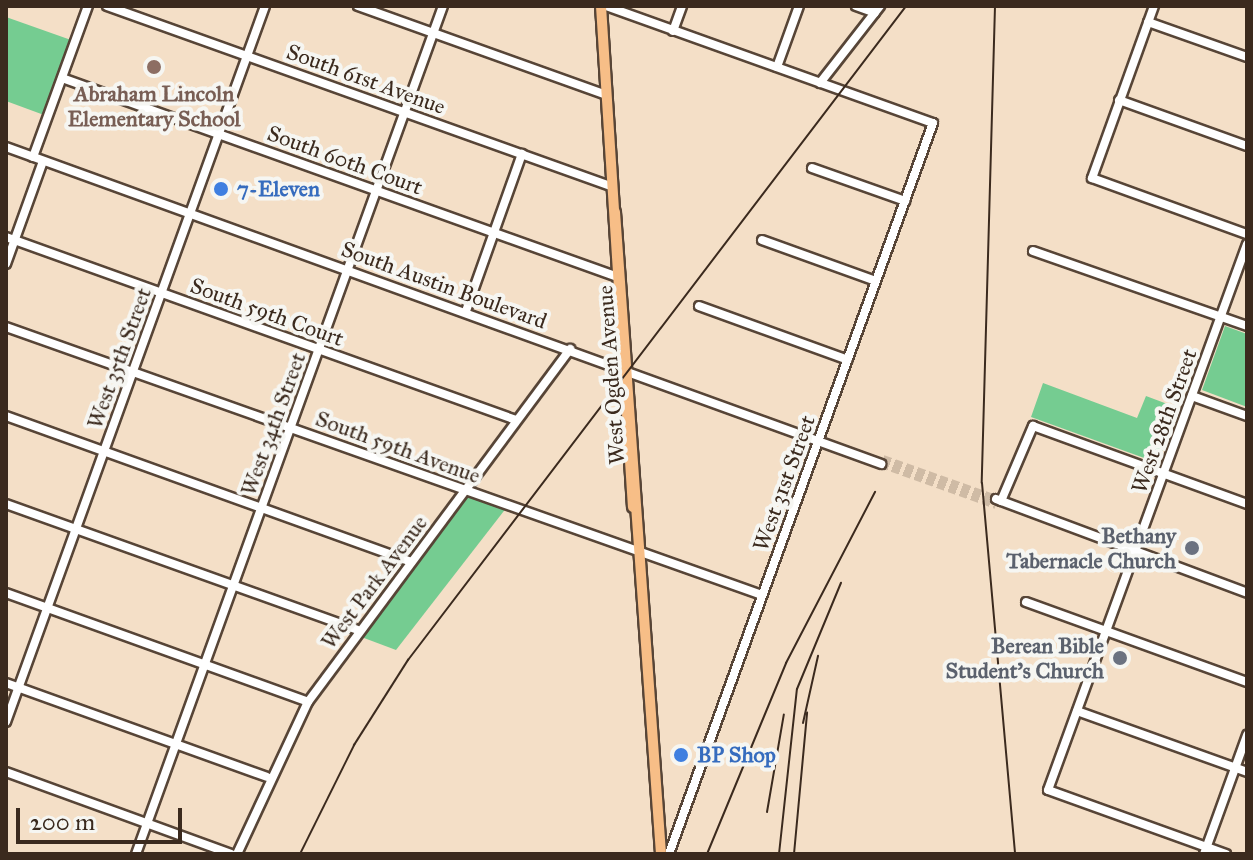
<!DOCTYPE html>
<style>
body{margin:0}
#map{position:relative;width:1253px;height:860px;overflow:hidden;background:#f4dfc7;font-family:"IM FELL Great Primer",serif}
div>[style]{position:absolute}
.green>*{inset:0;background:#75cc91}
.minor-tunnel>*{height:8px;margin-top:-4px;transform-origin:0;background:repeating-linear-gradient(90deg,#cfbba5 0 8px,transparent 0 12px)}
.roads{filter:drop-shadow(2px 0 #574537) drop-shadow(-2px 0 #574537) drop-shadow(0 2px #574537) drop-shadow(0 -2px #574537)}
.minor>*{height:8px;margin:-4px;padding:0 4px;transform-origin:4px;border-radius:4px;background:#fff}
.major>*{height:10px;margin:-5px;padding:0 5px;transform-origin:5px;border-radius:5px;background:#f7be87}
.rail>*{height:2px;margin:-1px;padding:0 1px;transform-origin:1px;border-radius:1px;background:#3b2a1e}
.dots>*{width:22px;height:22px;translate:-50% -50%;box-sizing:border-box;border:4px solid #f6f6f2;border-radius:50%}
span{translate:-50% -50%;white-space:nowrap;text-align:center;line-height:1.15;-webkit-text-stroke:8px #f6f6f2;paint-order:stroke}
.street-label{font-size:22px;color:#3b2a1e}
.education-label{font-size:22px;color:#785e54;font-weight:700}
.shop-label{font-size:22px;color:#366cbe;font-weight:700}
.left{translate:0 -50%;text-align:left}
.worship-label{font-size:22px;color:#5b616d;font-weight:700}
.right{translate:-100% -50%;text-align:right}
.frame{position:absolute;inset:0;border:8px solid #3b2a1e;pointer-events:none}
.scale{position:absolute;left:16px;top:808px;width:166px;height:36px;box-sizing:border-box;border:4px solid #3b2a1e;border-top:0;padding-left:10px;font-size:24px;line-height:28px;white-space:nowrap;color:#3b2a1e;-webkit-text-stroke:6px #f6f6f2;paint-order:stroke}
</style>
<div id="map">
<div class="green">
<div style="clip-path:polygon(6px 17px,71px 40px,44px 115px,6px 101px)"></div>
<div style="clip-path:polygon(1225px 326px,1247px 334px,1247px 407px,1202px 390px)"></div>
<div style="clip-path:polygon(1043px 383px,1137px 418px,1146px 396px,1178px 408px,1158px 463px,1031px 417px)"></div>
<div style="clip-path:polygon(466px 493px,507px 507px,396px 650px,356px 635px)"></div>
</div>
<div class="minor-tunnel">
<div style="left:883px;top:459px;width:120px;rotate:19.5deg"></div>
<div style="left:881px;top:464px;width:122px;rotate:19.6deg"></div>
</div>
<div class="roads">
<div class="minor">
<div style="left:107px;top:6px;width:537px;rotate:19.68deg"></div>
<div style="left:358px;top:6px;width:264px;rotate:19.7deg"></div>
<div style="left:606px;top:6px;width:347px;rotate:19.7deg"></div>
<div style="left:933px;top:123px;width:777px;rotate:109.86deg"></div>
<div style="left:856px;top:6px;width:20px;rotate:20deg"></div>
<div style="left:1154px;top:6px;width:183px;rotate:109.8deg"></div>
<div style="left:1092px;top:178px;width:165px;rotate:19.9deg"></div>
<div style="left:1148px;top:22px;width:105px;rotate:19.5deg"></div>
<div style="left:673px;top:31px;width:27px;rotate:-70deg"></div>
<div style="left:777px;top:67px;width:65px;rotate:-70.2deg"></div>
<div style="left:62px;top:78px;width:587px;rotate:19.7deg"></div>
<div style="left:820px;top:83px;width:98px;rotate:-52.1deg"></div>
<div style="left:1119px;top:100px;width:136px;rotate:19.8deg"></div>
<div style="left:6px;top:147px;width:931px;rotate:19.91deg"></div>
<div style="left:33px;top:157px;width:161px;rotate:-70deg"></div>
<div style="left:812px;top:168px;width:99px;rotate:19.5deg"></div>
<div style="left:6px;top:237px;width:542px;rotate:19.74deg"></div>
<div style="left:762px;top:240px;width:121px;rotate:19.8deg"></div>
<div style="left:1033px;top:251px;width:227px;rotate:19.3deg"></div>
<div style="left:6px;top:264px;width:109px;rotate:-70.2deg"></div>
<div style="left:699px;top:306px;width:158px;rotate:19.9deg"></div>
<div style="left:466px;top:311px;width:167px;rotate:-70.4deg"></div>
<div style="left:6px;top:327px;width:802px;rotate:19.52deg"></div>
<div style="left:1192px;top:396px;width:59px;rotate:20deg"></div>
<div style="left:6px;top:416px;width:431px;rotate:19.8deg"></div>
<div style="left:996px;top:499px;width:268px;rotate:20.5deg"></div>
<div style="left:1001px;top:501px;width:82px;rotate:-66.9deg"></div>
<div style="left:1033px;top:426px;width:228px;rotate:20deg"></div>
<div style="left:6px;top:504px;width:373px;rotate:19.7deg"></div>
<div style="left:6px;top:593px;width:321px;rotate:19.8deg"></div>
<div style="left:1026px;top:602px;width:235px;rotate:19.9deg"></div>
<div style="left:6px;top:683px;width:277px;rotate:19.8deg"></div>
<div style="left:1077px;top:711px;width:181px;rotate:19.7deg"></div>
<div style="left:6px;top:722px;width:761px;rotate:-70.11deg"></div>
<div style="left:6px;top:772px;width:239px;rotate:20deg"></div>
<div style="left:136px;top:854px;width:902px;rotate:-70.1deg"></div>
<div style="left:237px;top:854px;width:168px;rotate:-65deg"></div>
<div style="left:308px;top:702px;width:440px;rotate:-53.4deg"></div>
<div style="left:1204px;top:854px;width:127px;rotate:-70.1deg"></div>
<div style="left:1226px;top:854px;width:189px;rotate:-160.2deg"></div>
<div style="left:1048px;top:790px;width:581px;rotate:-69.97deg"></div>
</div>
<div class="major">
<div style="left:601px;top:6px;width:502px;rotate:86.35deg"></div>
<div style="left:615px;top:212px;width:644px;rotate:85.9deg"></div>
</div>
</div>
<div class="rail">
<div style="left:995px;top:6px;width:477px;rotate:91.6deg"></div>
<div style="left:982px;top:483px;width:372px;rotate:84.9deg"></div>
<div style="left:803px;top:723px;width:69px;rotate:-77.4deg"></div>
<div style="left:767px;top:812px;width:99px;rotate:-80.2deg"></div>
<div style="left:300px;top:854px;width:122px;rotate:-63.6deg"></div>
<div style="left:354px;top:745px;width:101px;rotate:-57.6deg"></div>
<div style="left:408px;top:660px;width:822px;rotate:-52.71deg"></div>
<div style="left:707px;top:854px;width:207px;rotate:-67.5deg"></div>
<div style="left:786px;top:663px;width:193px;rotate:-62.5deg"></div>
<div style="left:779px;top:854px;width:166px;rotate:-83.8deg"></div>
<div style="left:797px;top:689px;width:115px;rotate:-67.5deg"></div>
<div style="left:794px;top:854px;width:142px;rotate:-84.7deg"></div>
</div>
<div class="dots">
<div style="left:154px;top:67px;background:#8d6e63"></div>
<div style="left:221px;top:189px;background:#3f7fe0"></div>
<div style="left:1192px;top:548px;background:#6b7280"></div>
<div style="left:1120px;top:658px;background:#6b7280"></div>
<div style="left:681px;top:755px;background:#3f7fe0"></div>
</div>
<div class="street-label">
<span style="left:366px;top:79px;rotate:20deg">South 61st Avenue</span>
<span style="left:345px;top:160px;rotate:20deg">South 60th Court</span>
<span style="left:444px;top:285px;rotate:20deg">South Austin Boulevard</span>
<span style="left:267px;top:312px;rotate:20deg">South 59th Court</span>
<span style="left:119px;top:358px;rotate:-70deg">West 35th Street</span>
<span style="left:611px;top:375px;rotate:-94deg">West Ogden Avenue</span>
<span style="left:1164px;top:421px;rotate:-70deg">West 28th Street</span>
<span style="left:273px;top:424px;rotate:-70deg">West 34th Street</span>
<span style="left:398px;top:447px;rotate:20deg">South 59th Avenue</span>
<span style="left:784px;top:483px;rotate:-70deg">West 31st Street</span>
<span style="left:374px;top:582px;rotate:-53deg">West Park Avenue</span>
</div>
<div class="education-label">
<span style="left:154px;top:106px">Abraham Lincoln<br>Elementary School</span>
</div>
<div class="shop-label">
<span class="left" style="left:237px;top:189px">7-Eleven</span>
<span class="left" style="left:697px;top:755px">BP Shop</span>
</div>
<div class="worship-label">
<span class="right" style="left:1176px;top:548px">Bethany<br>Tabernacle Church</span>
<span class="right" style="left:1104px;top:658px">Berean Bible<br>Student's Church</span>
</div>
<div class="frame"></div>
<div class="scale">200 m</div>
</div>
